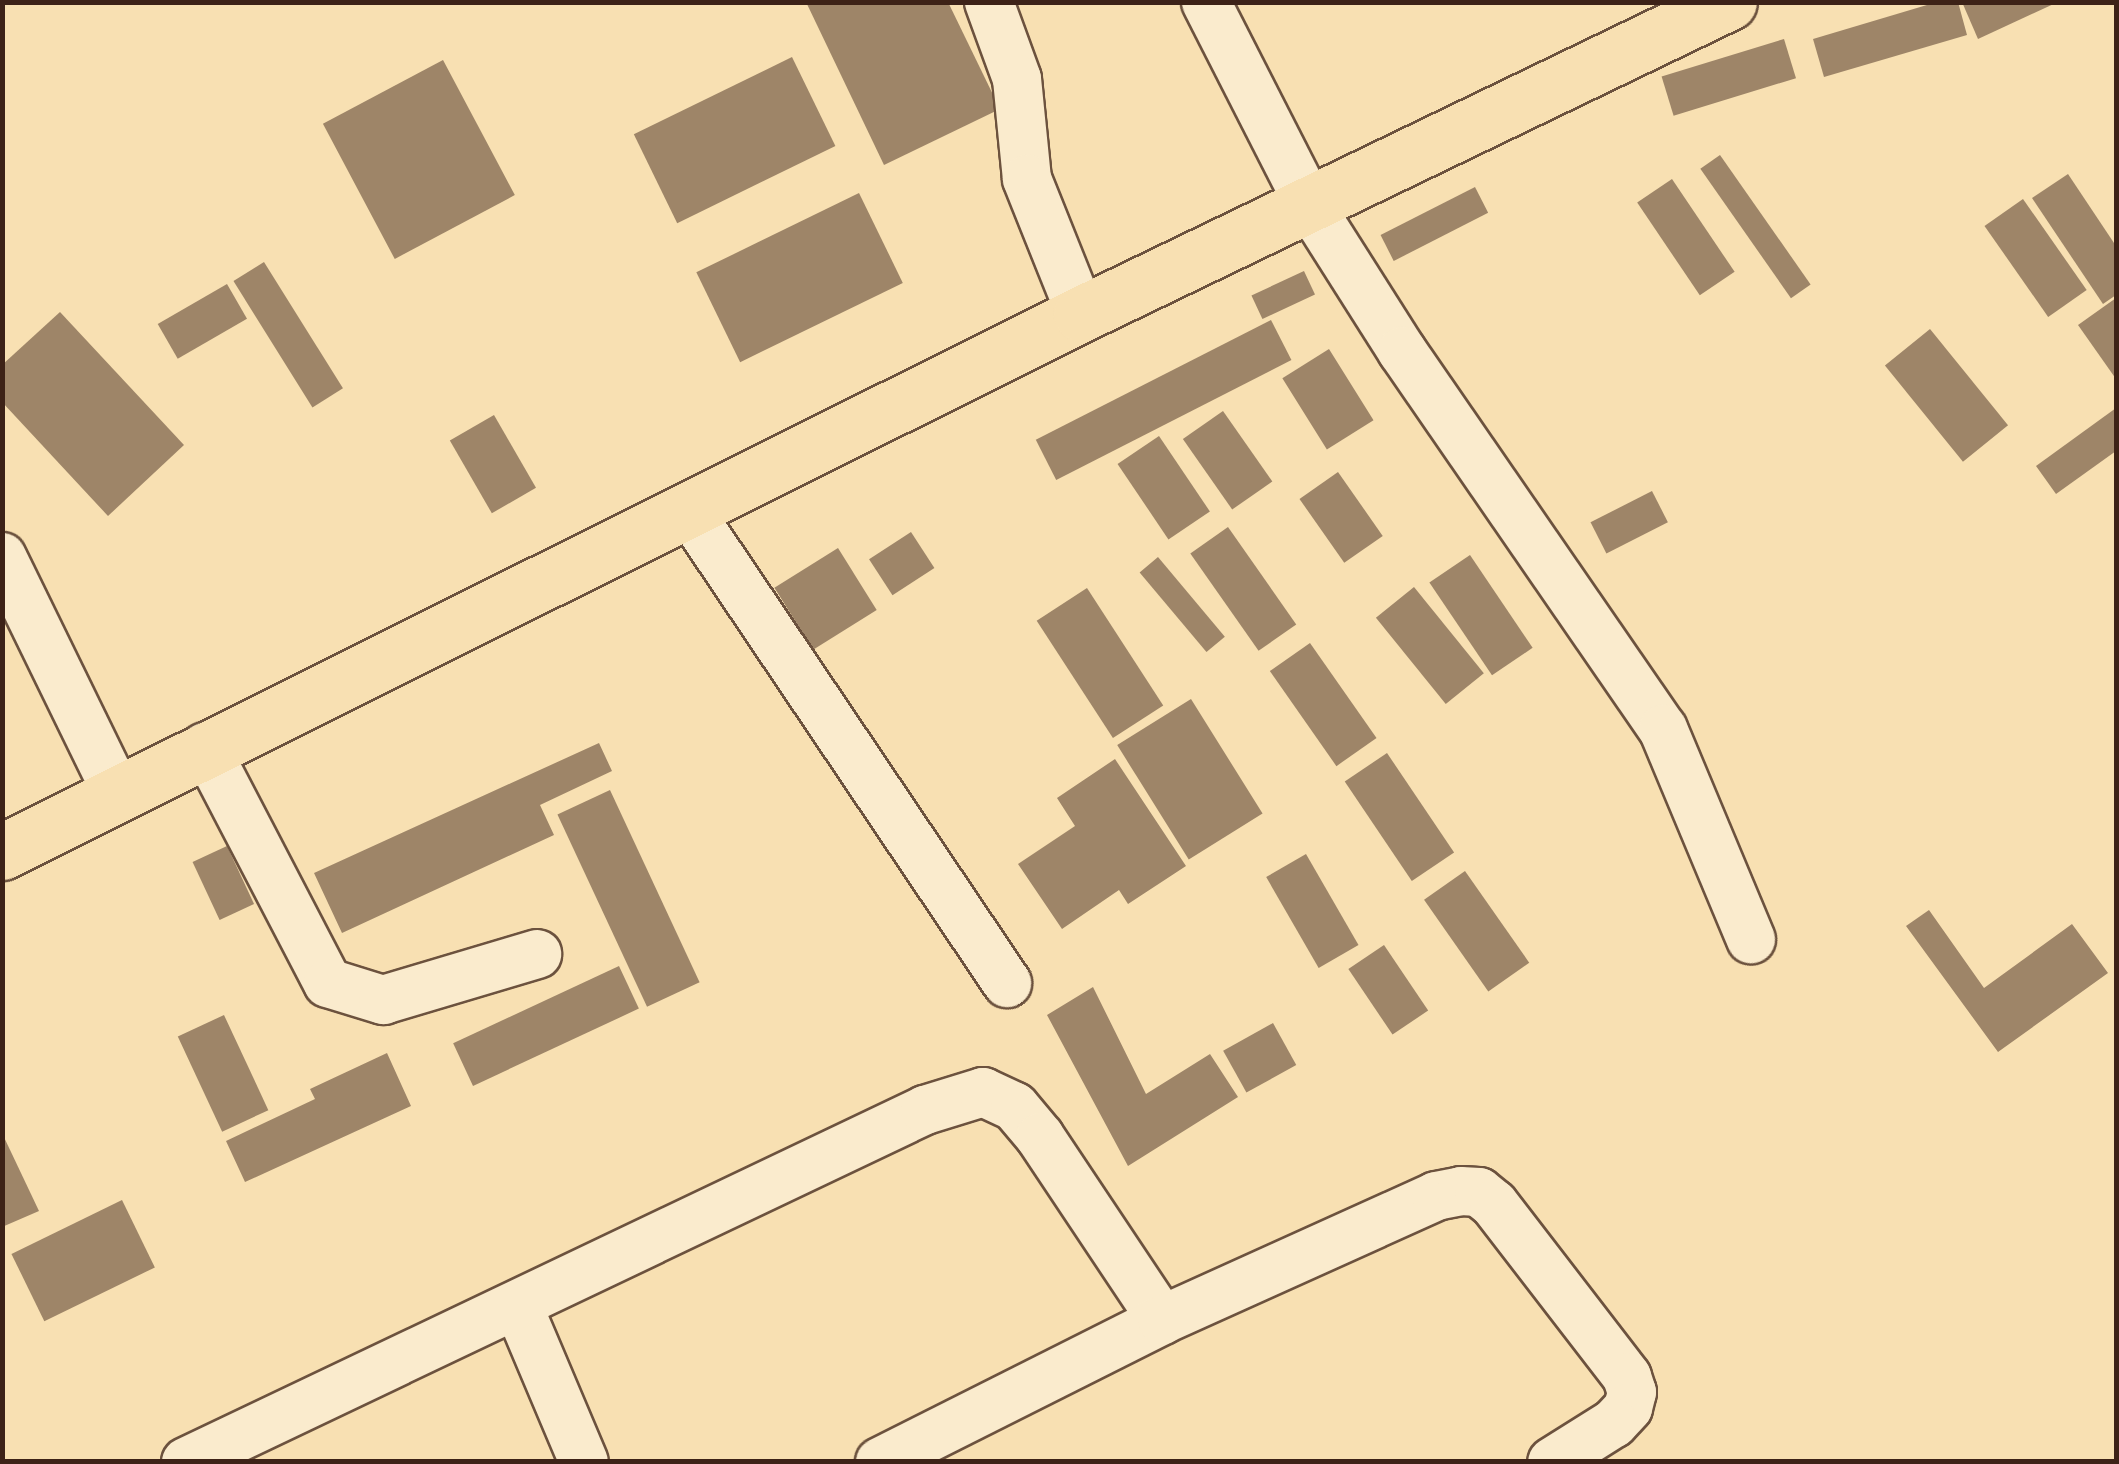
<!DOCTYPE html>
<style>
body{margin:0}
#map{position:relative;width:2119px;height:1464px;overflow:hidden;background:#f8e0b2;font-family:"IM FELL French Canon",serif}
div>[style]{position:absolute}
.building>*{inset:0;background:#9e8568;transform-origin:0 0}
.roads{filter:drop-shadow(2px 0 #6c523e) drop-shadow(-2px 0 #6c523e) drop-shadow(0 2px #6c523e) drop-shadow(0 -2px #6c523e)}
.minor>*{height:48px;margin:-24px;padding:0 24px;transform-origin:24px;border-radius:24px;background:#faebcd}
.major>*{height:55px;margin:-27.5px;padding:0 27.5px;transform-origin:27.5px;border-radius:27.5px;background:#f8e0b2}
span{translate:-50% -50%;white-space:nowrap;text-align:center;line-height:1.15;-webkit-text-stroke:10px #faebcd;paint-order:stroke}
.frame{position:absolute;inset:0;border:5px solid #3d2217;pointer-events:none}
</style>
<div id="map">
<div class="building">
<div style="clip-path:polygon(806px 2px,948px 2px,1000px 109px,884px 165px)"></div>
<div style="clip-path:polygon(1937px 2px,1958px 2px,1967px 35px,1824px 77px,1813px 39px)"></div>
<div style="clip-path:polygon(1962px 2px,2058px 2px,1978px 39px)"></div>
<div style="left:1784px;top:39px;width:41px;height:128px;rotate:73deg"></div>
<div style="left:792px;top:57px;width:99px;height:176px;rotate:64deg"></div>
<div style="left:443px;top:60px;width:153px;height:136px;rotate:62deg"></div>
<div style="left:1720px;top:155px;width:158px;height:24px;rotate:55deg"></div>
<div style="clip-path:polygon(2068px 174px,2116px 246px,2116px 295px,2103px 304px,2032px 198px)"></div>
<div style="left:1672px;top:179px;width:112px;height:42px;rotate:56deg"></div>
<div style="left:1475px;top:187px;width:29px;height:106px;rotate:63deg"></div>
<div style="left:859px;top:193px;width:100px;height:181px;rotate:64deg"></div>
<div style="left:2023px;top:199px;width:111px;height:47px;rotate:55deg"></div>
<div style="left:264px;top:262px;width:149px;height:36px;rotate:58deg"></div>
<div style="left:1304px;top:271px;width:26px;height:58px;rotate:65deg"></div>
<div style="left:227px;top:284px;width:40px;height:80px;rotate:60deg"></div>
<div style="clip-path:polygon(2116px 298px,2116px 379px,2078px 325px)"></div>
<div style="clip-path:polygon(60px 312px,184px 445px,108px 516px,2px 402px,2px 365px)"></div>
<div style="left:1271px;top:320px;width:45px;height:264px;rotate:63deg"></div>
<div style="left:1930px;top:329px;width:124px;height:58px;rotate:51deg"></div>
<div style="left:1329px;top:349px;width:84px;height:55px;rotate:58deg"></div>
<div style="clip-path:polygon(2116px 408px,2116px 451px,2056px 494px,2036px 466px)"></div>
<div style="left:1223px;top:411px;width:86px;height:49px;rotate:55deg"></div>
<div style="left:494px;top:415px;width:84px;height:51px;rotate:60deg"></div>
<div style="left:1159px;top:436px;width:91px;height:50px;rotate:56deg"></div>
<div style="left:1338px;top:472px;width:78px;height:47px;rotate:55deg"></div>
<div style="left:1652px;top:491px;width:35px;height:69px;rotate:63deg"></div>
<div style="left:1228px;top:527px;width:119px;height:46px;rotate:55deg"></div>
<div style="left:911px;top:532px;width:43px;height:50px;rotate:57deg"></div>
<div style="left:838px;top:548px;width:73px;height:75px;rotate:58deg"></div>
<div style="left:1470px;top:555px;width:112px;height:49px;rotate:56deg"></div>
<div style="left:1158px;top:557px;width:104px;height:24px;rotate:50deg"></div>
<div style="left:1414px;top:587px;width:111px;height:49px;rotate:51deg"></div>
<div style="left:1087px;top:588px;width:140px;height:60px;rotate:57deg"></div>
<div style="left:1310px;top:643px;width:116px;height:49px;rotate:55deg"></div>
<div style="left:1191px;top:699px;width:135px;height:87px;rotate:58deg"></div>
<div style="clip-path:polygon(599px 743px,612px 771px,540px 805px,554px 835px,342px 933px,314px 873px)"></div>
<div style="left:1387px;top:753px;width:120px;height:51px;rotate:56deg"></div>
<div style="clip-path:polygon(1115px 759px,1186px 866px,1128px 904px,1119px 890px,1062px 929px,1018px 864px,1075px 826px,1057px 798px)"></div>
<div style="left:610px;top:790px;width:212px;height:58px;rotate:65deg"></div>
<div style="left:227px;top:846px;width:64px;height:38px;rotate:65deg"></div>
<div style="left:1306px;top:854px;width:105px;height:46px;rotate:60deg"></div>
<div style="left:1465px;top:871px;width:112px;height:50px;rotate:55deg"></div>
<div style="clip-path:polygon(1929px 910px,1984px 988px,2072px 924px,2108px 973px,1998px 1052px,1906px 926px)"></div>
<div style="left:1384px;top:945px;width:79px;height:43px;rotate:56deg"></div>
<div style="left:619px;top:966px;width:47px;height:183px;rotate:65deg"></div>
<div style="clip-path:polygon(1093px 987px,1146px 1094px,1210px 1054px,1238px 1097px,1128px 1166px,1047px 1015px)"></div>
<div style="left:224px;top:1015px;width:105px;height:51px;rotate:65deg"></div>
<div style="left:1273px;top:1023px;width:48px;height:57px;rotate:61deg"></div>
<div style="clip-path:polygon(387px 1053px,411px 1106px,245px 1182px,226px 1141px,315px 1099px,310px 1089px)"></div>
<div style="clip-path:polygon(2px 1133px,39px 1211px,2px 1227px)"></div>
<div style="left:122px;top:1200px;width:75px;height:123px;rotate:64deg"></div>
</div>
<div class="roads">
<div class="minor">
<div style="left:989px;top:2px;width:82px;rotate:70deg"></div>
<div style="left:1017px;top:79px;width:100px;rotate:84.3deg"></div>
<div style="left:1027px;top:179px;width:145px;rotate:68.2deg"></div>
<div style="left:1206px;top:2px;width:229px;rotate:63deg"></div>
<div style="left:1310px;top:206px;width:172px;rotate:57.6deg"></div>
<div style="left:1402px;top:351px;width:459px;rotate:55.4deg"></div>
<div style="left:1663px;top:729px;width:228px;rotate:67.3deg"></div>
<div style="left:687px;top:508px;width:573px;rotate:56.03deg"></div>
<div style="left:2px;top:557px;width:263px;rotate:64deg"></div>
<div style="left:205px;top:747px;width:266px;rotate:62.5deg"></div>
<div style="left:328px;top:983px;width:58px;rotate:17.2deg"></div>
<div style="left:383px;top:1000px;width:161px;rotate:-16.6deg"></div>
<div style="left:518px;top:1306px;width:169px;rotate:67.1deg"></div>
<div style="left:186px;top:1462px;width:819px;rotate:-25.47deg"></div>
<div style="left:925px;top:1110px;width:61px;rotate:-17.2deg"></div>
<div style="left:983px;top:1092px;width:35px;rotate:25deg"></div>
<div style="left:1015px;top:1107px;width:39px;rotate:50deg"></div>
<div style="left:1040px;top:1137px;width:220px;rotate:56.3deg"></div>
<div style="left:880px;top:1462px;width:316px;rotate:-26.7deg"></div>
<div style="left:1162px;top:1320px;width:301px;rotate:-24.3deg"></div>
<div style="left:1436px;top:1196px;width:25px;rotate:-11deg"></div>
<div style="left:1461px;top:1191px;width:18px;rotate:3deg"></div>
<div style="left:1479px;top:1192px;width:19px;rotate:39deg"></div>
<div style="left:1494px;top:1204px;width:218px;rotate:52.4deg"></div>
<div style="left:1627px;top:1377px;width:16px;rotate:72deg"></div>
<div style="left:1632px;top:1392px;width:16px;rotate:104deg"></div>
<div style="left:1628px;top:1408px;width:21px;rotate:133deg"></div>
<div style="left:1614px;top:1423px;width:73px;rotate:147.8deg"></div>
</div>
<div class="major">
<div style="left:2px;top:852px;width:1206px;rotate:-26.5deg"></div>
<div style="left:1081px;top:314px;width:719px;rotate:-25.71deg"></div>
</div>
</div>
<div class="frame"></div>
</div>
